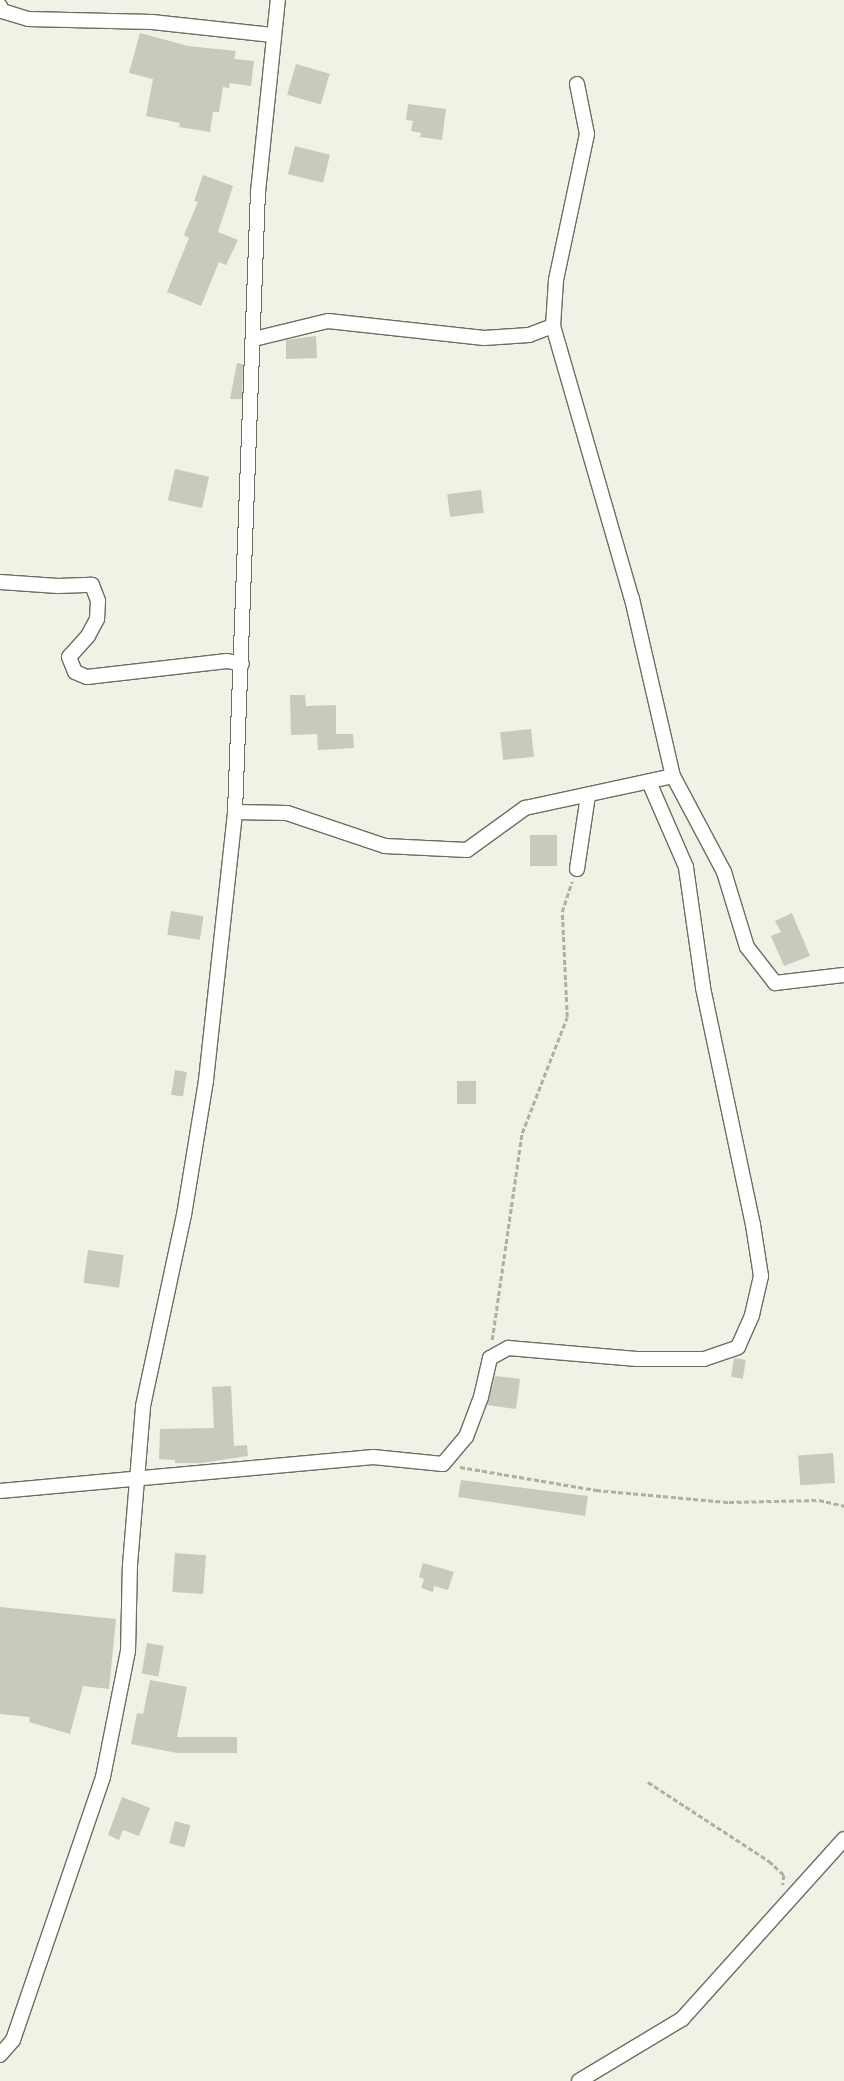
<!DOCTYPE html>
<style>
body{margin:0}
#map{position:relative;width:844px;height:2081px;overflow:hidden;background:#eff2e5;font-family:"Playfair Display",serif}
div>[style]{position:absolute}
.building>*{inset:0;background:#c8cabd;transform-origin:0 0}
.path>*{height:2.5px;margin-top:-1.25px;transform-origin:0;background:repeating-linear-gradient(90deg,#aeb0a6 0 5px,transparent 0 7.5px)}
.roads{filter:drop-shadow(1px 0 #6c6e62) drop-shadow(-1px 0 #6c6e62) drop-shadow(0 1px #6c6e62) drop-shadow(0 -1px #6c6e62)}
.minor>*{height:14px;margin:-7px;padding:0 7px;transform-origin:7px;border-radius:7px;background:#fff}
span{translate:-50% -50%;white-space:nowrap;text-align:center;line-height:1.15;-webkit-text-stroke:4.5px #fff;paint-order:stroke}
</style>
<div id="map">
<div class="building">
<div style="clip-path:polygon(140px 33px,188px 46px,236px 51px,234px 59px,254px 61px,251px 86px,230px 83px,229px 88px,223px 87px,219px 112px,213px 112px,210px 132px,179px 127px,180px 123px,146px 116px,153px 79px,129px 73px)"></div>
<div style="left:296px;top:64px;width:35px;height:32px;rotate:16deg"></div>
<div style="clip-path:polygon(408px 104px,446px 109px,442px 140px,420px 137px,421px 133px,411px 131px,413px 121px,406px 120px)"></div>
<div style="left:295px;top:146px;width:36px;height:29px;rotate:14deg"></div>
<div style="clip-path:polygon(203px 175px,233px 186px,218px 232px,238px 240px,226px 265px,219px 262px,201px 306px,167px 292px,189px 238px,184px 235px,198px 202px,194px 201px)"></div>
<div style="clip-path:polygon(316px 336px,317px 358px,286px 359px,286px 340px)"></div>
<div style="clip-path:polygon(237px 363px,243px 364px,242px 399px,230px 399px)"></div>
<div style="left:175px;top:469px;width:35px;height:32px;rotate:13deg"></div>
<div style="left:481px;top:490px;width:23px;height:34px;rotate:83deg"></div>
<div style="clip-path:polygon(290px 695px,305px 695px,306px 706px,336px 705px,336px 734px,353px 734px,354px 748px,318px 750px,317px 734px,291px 735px)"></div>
<div style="left:531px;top:729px;width:28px;height:31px;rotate:84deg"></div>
<div style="left:557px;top:835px;width:31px;height:27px;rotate:90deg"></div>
<div style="left:171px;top:911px;width:33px;height:24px;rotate:9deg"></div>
<div style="clip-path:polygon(792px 913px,810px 956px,784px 966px,771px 936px,781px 932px,775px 921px)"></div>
<div style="left:175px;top:1070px;width:12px;height:25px;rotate:9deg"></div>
<div style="left:457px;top:1081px;width:19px;height:23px"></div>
<div style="left:88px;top:1250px;width:36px;height:33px;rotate:8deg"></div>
<div style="left:734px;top:1358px;width:12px;height:19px;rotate:9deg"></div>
<div style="clip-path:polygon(495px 1376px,520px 1379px,516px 1409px,487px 1405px)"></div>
<div style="clip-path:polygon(231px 1386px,234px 1446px,247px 1445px,248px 1456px,202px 1463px,175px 1463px,175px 1460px,159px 1459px,160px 1429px,214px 1428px,212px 1387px)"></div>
<div style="left:833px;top:1453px;width:30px;height:35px;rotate:86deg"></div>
<div style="clip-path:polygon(461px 1480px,588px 1496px,585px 1516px,458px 1497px)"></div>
<div style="left:175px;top:1553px;width:31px;height:39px;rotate:4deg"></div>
<div style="clip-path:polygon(423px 1563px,454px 1572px,448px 1590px,434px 1586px,433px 1592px,421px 1588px,424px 1579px,419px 1577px)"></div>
<div style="clip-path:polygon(0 1607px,116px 1619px,109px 1689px,83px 1686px,70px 1734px,29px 1722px,30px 1717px,0 1714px)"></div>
<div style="left:147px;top:1643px;width:17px;height:31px;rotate:10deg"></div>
<div style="clip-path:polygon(150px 1680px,187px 1687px,177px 1737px,237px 1737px,237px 1753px,177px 1753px,131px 1744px,137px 1713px,143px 1714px)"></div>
<div style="clip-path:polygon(122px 1797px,150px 1808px,139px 1836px,123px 1830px,119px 1840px,108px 1835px)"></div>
<div style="left:175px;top:1821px;width:16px;height:23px;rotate:15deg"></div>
</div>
<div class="path">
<div style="left:492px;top:1340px;width:209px;rotate:-81.8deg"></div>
<div style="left:522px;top:1133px;width:124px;rotate:-68.8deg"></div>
<div style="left:567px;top:1017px;width:105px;rotate:-92.7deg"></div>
<div style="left:562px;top:912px;width:32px;rotate:-72deg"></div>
<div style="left:460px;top:1467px;width:138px;rotate:9.6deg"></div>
<div style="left:596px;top:1490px;width:134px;rotate:5.2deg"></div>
<div style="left:729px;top:1502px;width:90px;rotate:-1.3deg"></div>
<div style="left:819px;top:1500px;width:26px;rotate:13deg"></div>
<div style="left:648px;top:1782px;width:145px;rotate:33.1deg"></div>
<div style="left:769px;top:1861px;width:21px;rotate:43deg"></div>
<div style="left:784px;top:1875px;width:10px;rotate:96deg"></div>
</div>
<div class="roads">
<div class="minor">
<div style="left:0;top:6px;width:5px;rotate:68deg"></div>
<div style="left:2px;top:11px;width:27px;rotate:17deg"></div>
<div style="left:28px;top:19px;width:124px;rotate:1.4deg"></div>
<div style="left:152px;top:22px;width:121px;rotate:6.2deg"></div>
<div style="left:577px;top:84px;width:51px;rotate:78.7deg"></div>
<div style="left:587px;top:134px;width:149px;rotate:102deg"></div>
<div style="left:556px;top:280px;width:46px;rotate:93.7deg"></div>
<div style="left:553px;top:326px;width:284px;rotate:73.9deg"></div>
<div style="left:632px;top:599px;width:182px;rotate:77deg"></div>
<div style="left:254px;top:339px;width:76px;rotate:-13.7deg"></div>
<div style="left:328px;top:321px;width:157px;rotate:6.2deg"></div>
<div style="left:484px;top:338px;width:45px;rotate:-3.8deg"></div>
<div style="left:529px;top:335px;width:26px;rotate:-21deg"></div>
<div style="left:0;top:582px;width:58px;rotate:3.9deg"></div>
<div style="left:58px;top:586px;width:34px;rotate:-2deg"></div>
<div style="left:92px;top:585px;width:17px;rotate:69deg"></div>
<div style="left:98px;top:601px;width:18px;rotate:93deg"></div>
<div style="left:97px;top:619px;width:19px;rotate:118deg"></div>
<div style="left:88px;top:636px;width:28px;rotate:132deg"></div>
<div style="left:69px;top:657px;width:16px;rotate:68deg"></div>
<div style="left:75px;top:672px;width:13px;rotate:23deg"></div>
<div style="left:87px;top:677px;width:141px;rotate:-6.5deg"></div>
<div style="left:227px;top:661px;width:15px;rotate:11deg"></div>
<div style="left:235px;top:812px;width:52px;rotate:1.1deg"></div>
<div style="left:287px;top:813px;width:103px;rotate:18.6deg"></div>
<div style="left:385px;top:846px;width:82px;rotate:2.8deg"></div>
<div style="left:467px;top:850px;width:72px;rotate:-35.9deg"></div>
<div style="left:525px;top:808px;width:151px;rotate:-12.2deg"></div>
<div style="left:673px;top:776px;width:109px;rotate:62deg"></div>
<div style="left:724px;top:872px;width:78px;rotate:73deg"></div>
<div style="left:747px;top:947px;width:46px;rotate:52.1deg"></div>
<div style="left:775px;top:983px;width:69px;rotate:-6.6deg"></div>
<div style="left:577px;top:869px;width:75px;rotate:-81.5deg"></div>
<div style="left:0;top:1491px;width:375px;rotate:-5.2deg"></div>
<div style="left:373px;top:1457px;width:70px;rotate:5.7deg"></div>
<div style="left:443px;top:1464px;width:35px;rotate:-50deg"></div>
<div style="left:466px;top:1437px;width:43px;rotate:-69.4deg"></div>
<div style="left:481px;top:1397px;width:40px;rotate:-77deg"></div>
<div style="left:490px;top:1358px;width:21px;rotate:-29deg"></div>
<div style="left:508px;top:1348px;width:129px;rotate:4.9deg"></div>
<div style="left:637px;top:1359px;width:67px"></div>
<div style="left:704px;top:1359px;width:36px;rotate:-19deg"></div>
<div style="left:738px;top:1347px;width:35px;rotate:-66deg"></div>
<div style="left:752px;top:1315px;width:40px;rotate:-77deg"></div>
<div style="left:761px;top:1276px;width:52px;rotate:-98.9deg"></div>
<div style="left:753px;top:1225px;width:243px;rotate:-101.9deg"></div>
<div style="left:703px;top:987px;width:121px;rotate:-98.1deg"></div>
<div style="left:686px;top:867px;width:93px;rotate:-113.5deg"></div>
<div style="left:0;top:2055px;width:20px;rotate:-49deg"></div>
<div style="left:13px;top:2040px;width:278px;rotate:-71.1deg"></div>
<div style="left:103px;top:1777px;width:128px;rotate:-78.8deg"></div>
<div style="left:128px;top:1651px;width:86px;rotate:-88.7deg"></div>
<div style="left:130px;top:1565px;width:160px;rotate:-85.3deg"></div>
<div style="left:143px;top:1406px;width:195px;rotate:-77.9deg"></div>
<div style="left:184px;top:1215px;width:137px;rotate:-80.7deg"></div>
<div style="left:206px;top:1080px;width:270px;rotate:-83.8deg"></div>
<div style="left:235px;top:812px;width:620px;rotate:-87.88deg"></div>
<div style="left:258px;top:192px;width:193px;rotate:-84.1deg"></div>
<div style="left:579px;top:2081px;width:120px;rotate:-31deg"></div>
<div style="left:682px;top:2019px;width:242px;rotate:-48deg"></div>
</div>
</div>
</div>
